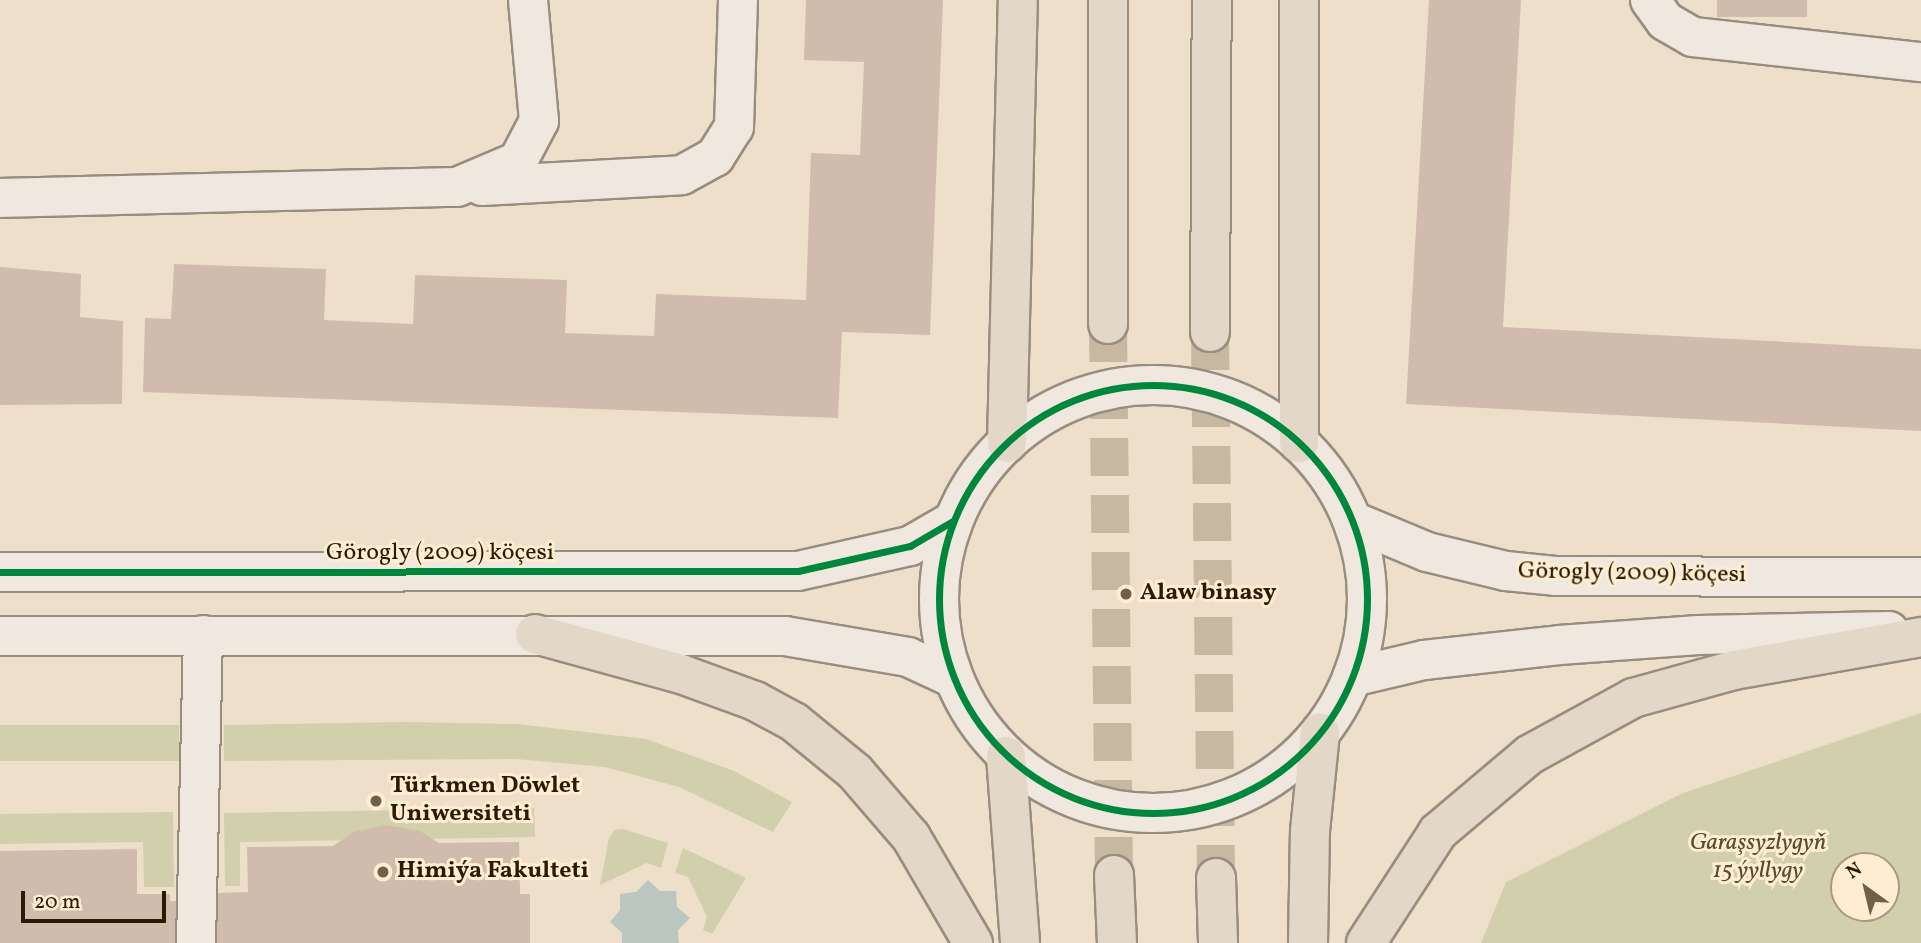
<!DOCTYPE html>
<meta charset="utf-8">
<style>
body{margin:0}
#map{position:relative;width:1921px;height:943px;overflow:hidden;background:#eedfca;font-family:Vollkorn,serif}
div>[style]{position:absolute}
.green>*{inset:0;background:#d2d0ac;transform-origin:0 0}
.water>*{inset:0;background:#bac6c0}
.building>*{inset:0;background:#d0bcad;transform-origin:0 0}
.major-tunnel>*{height:38px;margin-top:-19px;transform-origin:0;background:repeating-linear-gradient(90deg,#c7b8a2 0 38px,transparent 0 57px)}
.roads{filter:drop-shadow(2px 0 #988d7e) drop-shadow(-2px 0 #988d7e) drop-shadow(0 2px #988d7e) drop-shadow(0 -2px #988d7e)}
.minor>*{height:38px;margin:-19px;padding:0 19px;transform-origin:19px;border-radius:19px;background:#f0e8de}
.minor>.ring{margin:-19px;padding:0;box-sizing:content-box;background:none;border:38px solid #f0e8de;border-radius:50%}
.major>*{height:38px;margin:-19px;padding:0 19px;transform-origin:19px;border-radius:19px;background:#e3d8c8}
.cycleway>*{height:7px;margin:-3.5px;padding:0 3.5px;transform-origin:3.5px;border-radius:3.5px;background:#00873e}
.cycleway>.ring{margin:-3.5px;padding:0;box-sizing:content-box;background:none;border:7px solid #00873e;border-radius:50%}
.dots>*{width:19px;height:19px;translate:-50% -50%;box-sizing:border-box;border:4px solid #feecd3;border-radius:50%}
span{translate:-50% -50%;white-space:nowrap;text-align:center;line-height:1.15;-webkit-text-stroke:6px #feecd3;paint-order:stroke}
.street-label{font-size:24px;color:#2b1b03}
.poi-label{font-size:24px;color:#2b1b03;font-weight:700}
.left{translate:0 -50%;text-align:left}
.park-label{font-size:24px;color:#564e2e;font-style:italic}
.north{position:absolute;left:1830px;top:852px;width:70px;height:70px;box-sizing:border-box;background:#feecd3;border:2px solid #aa9880;border-radius:50%;rotate:326deg;font-size:19px;font-weight:700;line-height:28px;text-align:center;color:#2b1b03}
.north::after{content:'';display:block;margin:auto;width:24px;height:32px;background:#6f6049;clip-path:polygon(50% 0,100% 100%,50% 72%,0 100%)}
.scale{position:absolute;left:21px;top:891px;width:145px;height:32px;box-sizing:border-box;border:4px solid #2b1b03;border-top:0;padding-left:9px;font-size:21px;line-height:24px;white-space:nowrap;color:#2b1b03;-webkit-text-stroke:5px #feecd3;paint-order:stroke}
</style>
<div id="map">
<div class="green">
<div style="clip-path:polygon(evenodd,1921px 713px,1921px 943px,1481px 943px,1506px 882px,1683px 793px,1921px 713px,1844px 866px,1886px 866px,1886px 908px,1844px 908px,1844px 866px)"></div>
<div style="clip-path:polygon(405px 722px,517px 724px,646px 739px,734px 771px,792px 802px,773px 832px,679px 787px,605px 767px,515px 759px,224px 761px,224px 725px)"></div>
<div style="left:179px;top:725px;width:36px;height:179px;rotate:90deg"></div>
<div style="clip-path:polygon(534px 808px,535px 837px,240px 842px,240px 886px,225px 886px,224px 813px)"></div>
<div style="clip-path:polygon(173px 812px,174px 887px,144px 887px,143px 842px,0 844px,0 814px)"></div>
<div style="clip-path:polygon(623px 829px,668px 843px,661px 868px,647px 863px,600px 885px,609px 838px,614px 830px)"></div>
<div style="clip-path:polygon(683px 848px,746px 878px,712px 934px,703px 930px,707px 917px,688px 877px,675px 873px)"></div>
</div>
<div class="water">
<div style="clip-path:polygon(648px 880px,660px 891px,676px 891px,677px 907px,690px 918px,678px 930px,679px 943px,622px 943px,622px 933px,610px 922px,620px 910px,620px 894px,636px 892px)"></div>
</div>
<div class="building">
<div style="clip-path:polygon(806px 0,943px 0,930px 335px,842px 332px,838px 418px,143px 392px,145px 318px,171px 319px,174px 264px,326px 269px,324px 320px,413px 324px,415px 275px,567px 280px,565px 333px,654px 336px,656px 294px,806px 300px,811px 153px,860px 155px,864px 62px,804px 60px)"></div>
<div style="clip-path:polygon(1429px 0,1521px 0,1503px 327px,1921px 349px,1921px 431px,1406px 404px)"></div>
<div style="left:1717px;top:0;width:90px;height:17px"></div>
<div style="clip-path:polygon(0 267px,81px 274px,80px 317px,123px 321px,122px 404px,0 405px)"></div>
<div style="clip-path:polygon(386px 825px,420px 831px,439px 843px,519px 842px,520px 894px,530px 894px,530px 943px,0 943px,0 851px,137px 849px,137px 894px,170px 894px,170px 901px,216px 900px,216px 893px,248px 892px,247px 847px,333px 846px,353px 832px)"></div>
</div>
<div class="major-tunnel">
<div style="left:1108px;top:324px;width:551px;rotate:89.38deg"></div>
<div style="left:1210px;top:332px;width:546px;rotate:89.37deg"></div>
</div>
<div class="roads">
<div class="minor">
<div style="left:1650px;top:0;width:26px;rotate:54deg"></div>
<div style="left:1665px;top:21px;width:32px;rotate:30deg"></div>
<div style="left:1693px;top:37px;width:229px;rotate:6.3deg"></div>
<div style="left:482px;top:186px;width:200px;rotate:-3.1deg"></div>
<div style="left:682px;top:175px;width:38px;rotate:-29deg"></div>
<div style="left:715px;top:157px;width:36px;rotate:-58deg"></div>
<div style="left:734px;top:127px;width:127px;rotate:-88.2deg"></div>
<div style="left:0;top:198px;width:457px;rotate:-1.4deg"></div>
<div style="left:457px;top:187px;width:66px;rotate:-23.1deg"></div>
<div style="left:518px;top:161px;width:45px;rotate:-62.3deg"></div>
<div style="left:539px;top:121px;width:121px;rotate:-95.2deg"></div>
<div class="ring" style="left:939px;top:385px;width:390px;height:390px"></div>
<div style="left:1353px;top:521px;width:80px;rotate:22.7deg"></div>
<div style="left:1427px;top:552px;width:81px;rotate:13.5deg"></div>
<div style="left:1506px;top:571px;width:49px;rotate:5.8deg"></div>
<div style="left:1555px;top:576px;width:366px;rotate:0.2deg"></div>
<div style="left:0;top:572px;width:798px;rotate:-0.07deg"></div>
<div style="left:798px;top:571px;width:115px;rotate:-12.6deg"></div>
<div style="left:910px;top:546px;width:50px;rotate:-30.2deg"></div>
<div style="left:0;top:636px;width:785px"></div>
<div style="left:785px;top:636px;width:125px;rotate:9.7deg"></div>
<div style="left:908px;top:657px;width:50px;rotate:25deg"></div>
<div style="left:1352px;top:677px;width:74px;rotate:-13.3deg"></div>
<div style="left:1424px;top:660px;width:136px;rotate:-6.3deg"></div>
<div style="left:1559px;top:645px;width:140px;rotate:-4.1deg"></div>
<div style="left:1699px;top:635px;width:190px;rotate:-1.2deg"></div>
<div style="left:196px;top:943px;width:308px;rotate:-88.7deg"></div>
</div>
<div class="major">
<div style="left:1108px;top:0;width:324px;rotate:90deg"></div>
<div style="left:1299px;top:0;width:443px;rotate:90deg"></div>
<div style="left:1210px;top:332px;width:332px;rotate:-89.7deg"></div>
<div style="left:1007px;top:443px;width:443px;rotate:-88.6deg"></div>
<div style="left:535px;top:634px;width:151px;rotate:15.3deg"></div>
<div style="left:681px;top:674px;width:79px;rotate:20deg"></div>
<div style="left:755px;top:701px;width:44px;rotate:28.3deg"></div>
<div style="left:794px;top:722px;width:79px;rotate:39.3deg"></div>
<div style="left:855px;top:772px;width:86px;rotate:49.3deg"></div>
<div style="left:911px;top:837px;width:123px;rotate:59.7deg"></div>
<div style="left:1006px;top:756px;width:188px;rotate:85.7deg"></div>
<div style="left:1114px;top:875px;width:68px;rotate:87.5deg"></div>
<div style="left:1216px;top:878px;width:65px;rotate:88.2deg"></div>
<div style="left:1308px;top:943px;width:112px;rotate:-89deg"></div>
<div style="left:1310px;top:831px;width:99px;rotate:-84.2deg"></div>
<div style="left:1366px;top:943px;width:132px;rotate:-57deg"></div>
<div style="left:1438px;top:832px;width:119px;rotate:-40.2deg"></div>
<div style="left:1529px;top:755px;width:119px;rotate:-28.7deg"></div>
<div style="left:1633px;top:698px;width:105px;rotate:-15.5deg"></div>
<div style="left:1734px;top:670px;width:190px;rotate:-10deg"></div>
</div>
</div>
<div class="cycleway">
<div class="ring" style="left:939px;top:385px;width:421px;height:421px"></div>
<div style="left:0;top:572px;width:798px;rotate:-0.07deg"></div>
<div style="left:798px;top:571px;width:115px;rotate:-12.6deg"></div>
<div style="left:910px;top:546px;width:50px;rotate:-30.2deg"></div>
</div>
<div class="dots">
<div style="left:1126px;top:594px;background:#6f6049"></div>
<div style="left:376px;top:801px;background:#6f6049"></div>
<div style="left:383px;top:872px;background:#6f6049"></div>
</div>
<div class="street-label">
<span style="left:440px;top:554px">Görogly (2009) köçesi</span>
<span style="left:1632px;top:574px;rotate:1deg">Görogly (2009) köçesi</span>
</div>
<div class="poi-label">
<span class="left" style="left:1140px;top:594px">Alaw binasy</span>
<span class="left" style="left:390px;top:801px">Türkmen Döwlet<br>Uniwersiteti</span>
<span class="left" style="left:397px;top:872px">Himiýa Fakulteti</span>
</div>
<div class="park-label">
<span style="left:1758px;top:858px">Garaşsyzlygyň<br>15 ýyllygy</span>
</div>
<div class="north">N</div>
<div class="scale">20 m</div>
</div>
